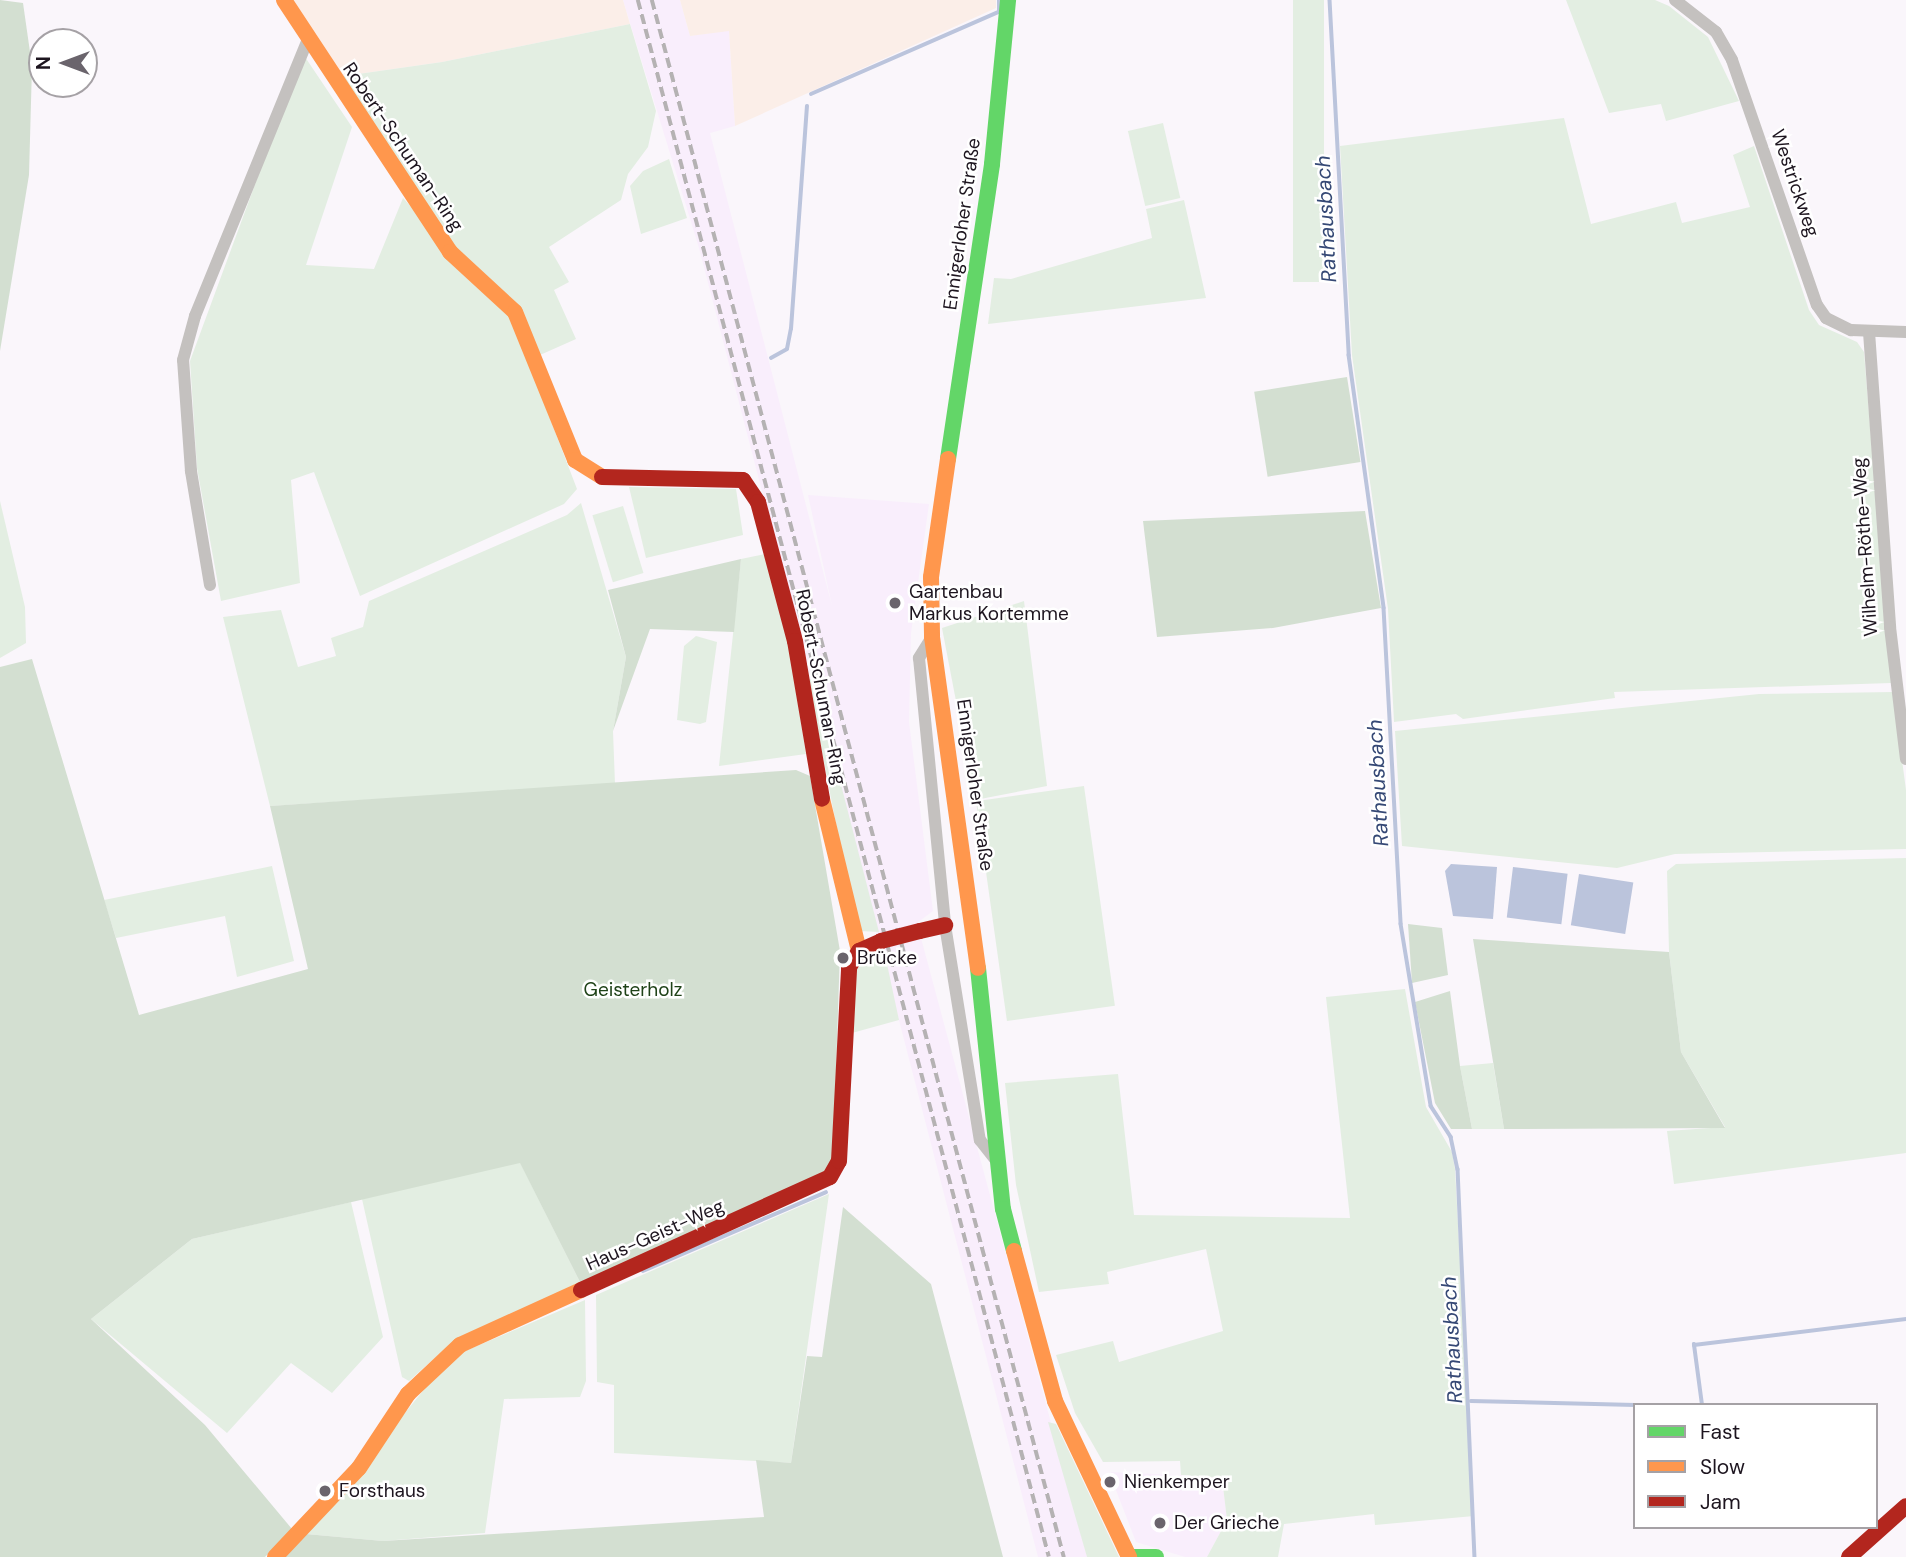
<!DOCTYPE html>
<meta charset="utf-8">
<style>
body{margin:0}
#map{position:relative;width:1906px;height:1557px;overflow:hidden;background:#faf6fb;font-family:"DM Sans",sans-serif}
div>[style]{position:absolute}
.built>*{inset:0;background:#f9eefc}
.industrial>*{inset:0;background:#fbeee8}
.green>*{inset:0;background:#e3eee2;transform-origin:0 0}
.forest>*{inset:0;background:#d3dfd1;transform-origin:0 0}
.water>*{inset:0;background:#bbc4dc;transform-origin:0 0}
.stream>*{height:3.5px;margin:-1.75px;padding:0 1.75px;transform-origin:1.75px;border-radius:1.75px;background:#bbc4dc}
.street>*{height:12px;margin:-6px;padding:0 6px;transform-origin:6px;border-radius:6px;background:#c4c1bf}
.fast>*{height:16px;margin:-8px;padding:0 8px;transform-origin:8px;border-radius:8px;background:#63d668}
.slow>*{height:16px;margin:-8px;padding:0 8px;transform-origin:8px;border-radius:8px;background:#ff974d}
.jam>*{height:16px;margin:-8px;padding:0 8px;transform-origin:8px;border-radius:8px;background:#b3261e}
.rail>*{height:3.5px;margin-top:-1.75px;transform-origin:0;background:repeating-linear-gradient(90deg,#b5b2b3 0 10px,transparent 0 15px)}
.jam-bridge>*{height:16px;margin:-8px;padding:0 8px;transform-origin:8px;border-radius:8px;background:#b3261e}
.dots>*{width:19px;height:19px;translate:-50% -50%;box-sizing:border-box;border:4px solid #fff;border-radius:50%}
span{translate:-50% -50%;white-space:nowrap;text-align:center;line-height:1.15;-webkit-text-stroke:5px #fff;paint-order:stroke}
.street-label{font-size:19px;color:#1d151f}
.poi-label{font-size:19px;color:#1d151f}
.left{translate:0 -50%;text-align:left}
.park-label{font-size:19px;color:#1f4218}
.water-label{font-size:21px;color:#354875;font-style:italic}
.legend{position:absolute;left:1633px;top:1403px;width:245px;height:126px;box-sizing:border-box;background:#fff;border:2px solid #a5a1a5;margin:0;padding:9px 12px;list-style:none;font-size:21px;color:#1d151f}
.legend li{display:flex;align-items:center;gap:14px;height:35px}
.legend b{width:35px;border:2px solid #a5a1a5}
.north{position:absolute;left:28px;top:28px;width:70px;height:70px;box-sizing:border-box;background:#fff;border:2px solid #a5a1a5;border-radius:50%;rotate:270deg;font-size:19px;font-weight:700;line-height:28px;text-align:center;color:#1d151f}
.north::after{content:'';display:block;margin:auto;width:24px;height:32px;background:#6a646c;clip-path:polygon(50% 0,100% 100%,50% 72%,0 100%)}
</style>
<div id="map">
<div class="built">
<div style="clip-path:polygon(623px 0,680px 0,690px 36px,729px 30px,735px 126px,710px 133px,832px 606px,808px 495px,929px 504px,911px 633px,909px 722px,933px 911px,917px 923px,1087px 1557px,1038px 1557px,699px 248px)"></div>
<div style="clip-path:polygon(1109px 1472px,1222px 1477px,1227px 1520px,1207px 1557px,1185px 1557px,1136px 1542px)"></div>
</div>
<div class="industrial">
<div style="clip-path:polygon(289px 0,623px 0,630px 24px,442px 62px,337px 77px)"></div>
<div style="clip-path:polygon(680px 0,996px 0,996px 8px,735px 126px,729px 31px,690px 36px)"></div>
</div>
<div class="green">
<div style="left:1293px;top:0;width:31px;height:282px"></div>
<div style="clip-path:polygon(1566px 0,1655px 0,1669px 6px,1708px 37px,1739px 101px,1666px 121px,1661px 104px,1609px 113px)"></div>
<div style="clip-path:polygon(630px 24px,656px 111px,648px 147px,628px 174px,621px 200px,549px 247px,569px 282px,554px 290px,576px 339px,540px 355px,453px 247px,337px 77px,442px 62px)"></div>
<div style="clip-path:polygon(303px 54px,352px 127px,306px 265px,374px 269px,403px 198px,510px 314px,577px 489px,564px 504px,360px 596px,314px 472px,291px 480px,300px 583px,221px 601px,197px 468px,190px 361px)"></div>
<div style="clip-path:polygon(1564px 118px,1591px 224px,1676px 202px,1682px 223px,1750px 207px,1733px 155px,1754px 146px,1809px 310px,1819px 325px,1857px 342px,1864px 352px,1891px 683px,1614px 692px,1615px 698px,1463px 719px,1456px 714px,1394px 722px,1388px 609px,1352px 355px,1340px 146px)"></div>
<div style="left:1163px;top:123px;width:77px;height:36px;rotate:77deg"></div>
<div style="clip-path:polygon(669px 159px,687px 218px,641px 234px,630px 186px,643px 171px)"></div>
<div style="clip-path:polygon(1184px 200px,1206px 298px,988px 324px,994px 278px,1011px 279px,1152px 238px,1146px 209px)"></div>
<div style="clip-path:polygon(629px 487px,736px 489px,743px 535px,646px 558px)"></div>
<div style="clip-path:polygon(0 501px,25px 607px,26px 643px,0 658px)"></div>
<div style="clip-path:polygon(581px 503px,626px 657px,613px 731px,615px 784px,270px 806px,223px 617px,281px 610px,298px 667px,336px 656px,331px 638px,363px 627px,369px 601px,567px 515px)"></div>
<div style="left:623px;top:506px;width:70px;height:32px;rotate:73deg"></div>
<div style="clip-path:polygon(765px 554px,789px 648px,806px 754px,719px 766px,741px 559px)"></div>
<div style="clip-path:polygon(1024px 601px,1047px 786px,975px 800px,942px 628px)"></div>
<div style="clip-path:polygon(696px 636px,717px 642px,706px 722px,700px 724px,677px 720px,684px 646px)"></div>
<div style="clip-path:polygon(808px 679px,814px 680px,879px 932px,860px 931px,852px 907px)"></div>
<div style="clip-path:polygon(1893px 692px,1906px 790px,1906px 849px,1675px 854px,1617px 868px,1402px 846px,1395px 731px,1759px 694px)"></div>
<div style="left:1084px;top:786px;width:222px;height:109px;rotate:82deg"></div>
<div style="clip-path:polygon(1906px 858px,1906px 1153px,1674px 1184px,1667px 1131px,1725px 1127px,1681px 1052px,1669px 952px,1667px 871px,1676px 864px)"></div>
<div style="clip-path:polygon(272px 866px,294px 961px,237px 977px,225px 916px,116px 938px,104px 900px)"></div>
<div style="clip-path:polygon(884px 950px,899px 1020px,852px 1033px,855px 968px,866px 956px)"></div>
<div style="clip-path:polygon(1405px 989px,1426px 1107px,1452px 1152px,1455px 1169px,1474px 1516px,1375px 1525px,1374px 1514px,1284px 1524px,1278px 1557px,1207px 1557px,1227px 1520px,1222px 1478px,1181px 1475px,1180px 1461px,1103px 1462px,1075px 1413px,1056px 1355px,1113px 1341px,1119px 1362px,1223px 1331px,1206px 1249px,1107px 1272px,1109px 1284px,1039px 1292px,1016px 1185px,1005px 1083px,1118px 1074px,1134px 1215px,1350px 1218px,1326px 997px)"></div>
<div style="clip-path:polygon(1493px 1063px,1504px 1129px,1472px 1129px,1460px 1066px)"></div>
<div style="clip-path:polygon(520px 1162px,582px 1286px,457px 1338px,409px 1381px,402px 1377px,362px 1199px)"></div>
<div style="clip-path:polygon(829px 1194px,791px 1463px,614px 1453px,614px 1385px,597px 1382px,596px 1295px)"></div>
<div style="clip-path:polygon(351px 1202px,383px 1337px,332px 1393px,291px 1363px,227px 1433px,91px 1319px,192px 1239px)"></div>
<div style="clip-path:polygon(585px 1300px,586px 1381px,580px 1397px,504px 1399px,485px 1533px,383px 1541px,306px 1534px,440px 1370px,465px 1351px)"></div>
<div style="clip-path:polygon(1048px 1422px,1056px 1424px,1119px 1557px,1087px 1557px)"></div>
</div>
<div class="forest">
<div style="clip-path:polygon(0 0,23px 3px,32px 66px,29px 175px,0 351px)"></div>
<div style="left:1347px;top:377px;width:86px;height:94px;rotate:81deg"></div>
<div style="clip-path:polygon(1365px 511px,1381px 608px,1273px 628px,1157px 637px,1143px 521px)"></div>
<div style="clip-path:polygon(741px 559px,734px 632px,650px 629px,613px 731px,626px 657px,608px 590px)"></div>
<div style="clip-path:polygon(32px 659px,139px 1015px,308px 969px,270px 806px,796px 770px,810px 776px,840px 951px,833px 1160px,825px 1177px,582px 1286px,520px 1163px,192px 1239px,91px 1319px,205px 1425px,292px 1529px,265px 1557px,0 1557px,0 667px)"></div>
<div style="clip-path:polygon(1408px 924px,1442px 928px,1448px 975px,1412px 983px)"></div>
<div style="clip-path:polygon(1473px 939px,1669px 952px,1681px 1052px,1725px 1128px,1504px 1129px)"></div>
<div style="clip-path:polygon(1450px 991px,1460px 1066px,1472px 1129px,1451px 1129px,1435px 1103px,1415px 1002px)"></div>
<div style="clip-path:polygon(843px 1207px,931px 1284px,1003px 1557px,283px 1557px,306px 1534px,383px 1541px,764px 1517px,756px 1460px,791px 1463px,807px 1356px,822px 1357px)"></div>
</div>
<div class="water">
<div style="clip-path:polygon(1451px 864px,1497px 867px,1493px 919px,1453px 916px,1445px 871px)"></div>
<div style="left:1513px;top:867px;width:55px;height:51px;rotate:7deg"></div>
<div style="left:1579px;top:874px;width:55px;height:52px;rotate:9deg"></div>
</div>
<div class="stream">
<div style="left:1330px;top:0;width:356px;rotate:86.9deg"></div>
<div style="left:1349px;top:355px;width:255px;rotate:82.1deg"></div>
<div style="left:1384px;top:608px;width:316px;rotate:86.9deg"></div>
<div style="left:1401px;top:924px;width:184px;rotate:80.6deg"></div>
<div style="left:1431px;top:1106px;width:37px;rotate:57deg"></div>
<div style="left:1451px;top:1137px;width:33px;rotate:78deg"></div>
<div style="left:1458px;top:1169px;width:388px;rotate:87.5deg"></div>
<div style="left:811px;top:94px;width:205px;rotate:-23.6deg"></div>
<div style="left:999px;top:12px;width:12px;rotate:-90deg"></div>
<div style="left:771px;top:358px;width:18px;rotate:-29deg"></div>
<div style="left:787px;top:349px;width:20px;rotate:-79deg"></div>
<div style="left:791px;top:329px;width:223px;rotate:-85.9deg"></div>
<div style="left:643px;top:1271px;width:199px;rotate:-23.3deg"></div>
<div style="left:1471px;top:1401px;width:164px;rotate:1.4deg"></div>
<div style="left:1702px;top:1405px;width:61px;rotate:-97.6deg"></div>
<div style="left:1694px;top:1345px;width:214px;rotate:-7deg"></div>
</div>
<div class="street">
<div style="left:1675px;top:0;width:52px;rotate:38deg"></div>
<div style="left:1716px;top:32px;width:32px;rotate:60deg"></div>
<div style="left:1732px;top:60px;width:259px;rotate:70.9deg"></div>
<div style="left:1817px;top:305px;width:16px;rotate:55deg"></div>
<div style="left:1826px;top:318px;width:28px;rotate:26deg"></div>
<div style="left:1851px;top:330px;width:55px;rotate:2.1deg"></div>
<div style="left:1869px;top:332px;width:296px;rotate:85.9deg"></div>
<div style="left:1890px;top:627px;width:133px;rotate:83.1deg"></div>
<div style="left:210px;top:585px;width:116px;rotate:-99.5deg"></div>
<div style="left:191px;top:471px;width:111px;rotate:-94.1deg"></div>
<div style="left:183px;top:360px;width:46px;rotate:-74.7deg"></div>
<div style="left:195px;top:316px;width:296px;rotate:-67.8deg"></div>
<div style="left:932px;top:637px;width:25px;rotate:122deg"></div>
<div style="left:919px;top:658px;width:268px;rotate:84.4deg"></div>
<div style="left:945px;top:925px;width:218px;rotate:80.8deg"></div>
<div style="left:980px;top:1140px;width:24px;rotate:52deg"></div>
</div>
<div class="fast">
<div style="left:948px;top:459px;width:298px;rotate:-81.5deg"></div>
<div style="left:992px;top:164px;width:165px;rotate:-84.4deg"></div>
<div style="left:978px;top:968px;width:242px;rotate:84.1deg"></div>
<div style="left:1003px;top:1209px;width:43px;rotate:75.3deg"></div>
<div style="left:1132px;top:1557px;width:24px"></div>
</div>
<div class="slow">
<div style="left:284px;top:0;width:302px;rotate:56.6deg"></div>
<div style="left:450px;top:252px;width:88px;rotate:42.7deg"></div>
<div style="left:515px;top:312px;width:160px;rotate:67.9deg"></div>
<div style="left:575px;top:460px;width:32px;rotate:32deg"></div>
<div style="left:948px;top:459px;width:119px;rotate:98.2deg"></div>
<div style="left:931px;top:577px;width:60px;rotate:89deg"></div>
<div style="left:932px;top:637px;width:334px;rotate:82.1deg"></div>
<div style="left:822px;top:799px;width:156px;rotate:76.3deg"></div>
<div style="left:1014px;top:1251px;width:156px;rotate:74.7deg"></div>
<div style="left:1055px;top:1401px;width:173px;rotate:64.6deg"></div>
<div style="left:275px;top:1557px;width:122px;rotate:-46.7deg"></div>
<div style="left:359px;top:1468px;width:89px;rotate:-56.5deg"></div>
<div style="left:408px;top:1394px;width:71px;rotate:-43.3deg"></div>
<div style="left:460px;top:1345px;width:133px;rotate:-24.4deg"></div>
</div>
<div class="jam">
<div style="left:602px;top:477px;width:141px;rotate:1.2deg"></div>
<div style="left:743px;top:480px;width:27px;rotate:56deg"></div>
<div style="left:758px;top:502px;width:144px;rotate:75.1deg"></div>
<div style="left:795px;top:641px;width:160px;rotate:80.3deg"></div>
<div style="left:920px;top:931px;width:26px;rotate:-13deg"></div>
<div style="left:581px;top:1290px;width:273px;rotate:-24.4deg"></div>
<div style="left:830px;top:1177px;width:18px;rotate:-61deg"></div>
<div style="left:839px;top:1161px;width:194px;rotate:-87deg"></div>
<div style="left:849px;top:967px;width:19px;rotate:-58deg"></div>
<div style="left:859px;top:951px;width:24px;rotate:-24deg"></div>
<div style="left:1849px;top:1557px;width:76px;rotate:-41.8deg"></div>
</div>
<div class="rail">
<div style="left:638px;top:0;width:1610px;rotate:75.21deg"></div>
<div style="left:652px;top:0;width:1611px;rotate:75.18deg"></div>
</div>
<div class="jam-bridge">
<div style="left:881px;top:941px;width:40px;rotate:-14.4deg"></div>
</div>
<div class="dots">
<div style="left:895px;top:603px;background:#6a646c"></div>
<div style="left:843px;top:958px;background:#6a646c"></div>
<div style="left:1110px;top:1482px;background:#6a646c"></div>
<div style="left:325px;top:1491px;background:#6a646c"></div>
<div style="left:1160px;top:1523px;background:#6a646c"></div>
</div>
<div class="street-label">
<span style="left:403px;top:147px;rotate:56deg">Robert-Schuman-Ring</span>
<span style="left:1795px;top:183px;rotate:71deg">Westrickweg</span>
<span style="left:962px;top:224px;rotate:-82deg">Ennigerloher Straße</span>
<span style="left:1865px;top:547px;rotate:-94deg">Wilhelm-Röthe-Weg</span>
<span style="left:821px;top:687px;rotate:79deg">Robert-Schuman-Ring</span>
<span style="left:975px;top:785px;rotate:82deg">Ennigerloher Straße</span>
<span style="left:655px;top:1235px;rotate:-24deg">Haus-Geist-Weg</span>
</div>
<div class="poi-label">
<span class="left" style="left:909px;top:603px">Gartenbau<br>Markus Kortemme</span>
<span class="left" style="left:857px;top:958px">Brücke</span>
<span class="left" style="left:1124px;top:1482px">Nienkemper</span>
<span class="left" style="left:339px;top:1491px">Forsthaus</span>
<span class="left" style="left:1174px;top:1523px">Der Grieche</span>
</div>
<div class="park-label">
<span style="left:633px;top:990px">Geisterholz</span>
</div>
<div class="water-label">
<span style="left:1326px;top:219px;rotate:-93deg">Rathausbach</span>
<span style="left:1378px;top:783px;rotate:-93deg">Rathausbach</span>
<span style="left:1452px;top:1340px;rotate:-93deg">Rathausbach</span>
</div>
<ul class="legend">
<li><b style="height:9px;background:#63d668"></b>Fast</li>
<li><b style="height:9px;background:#ff974d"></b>Slow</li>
<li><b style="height:9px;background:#b3261e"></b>Jam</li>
</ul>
<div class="north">N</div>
</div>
